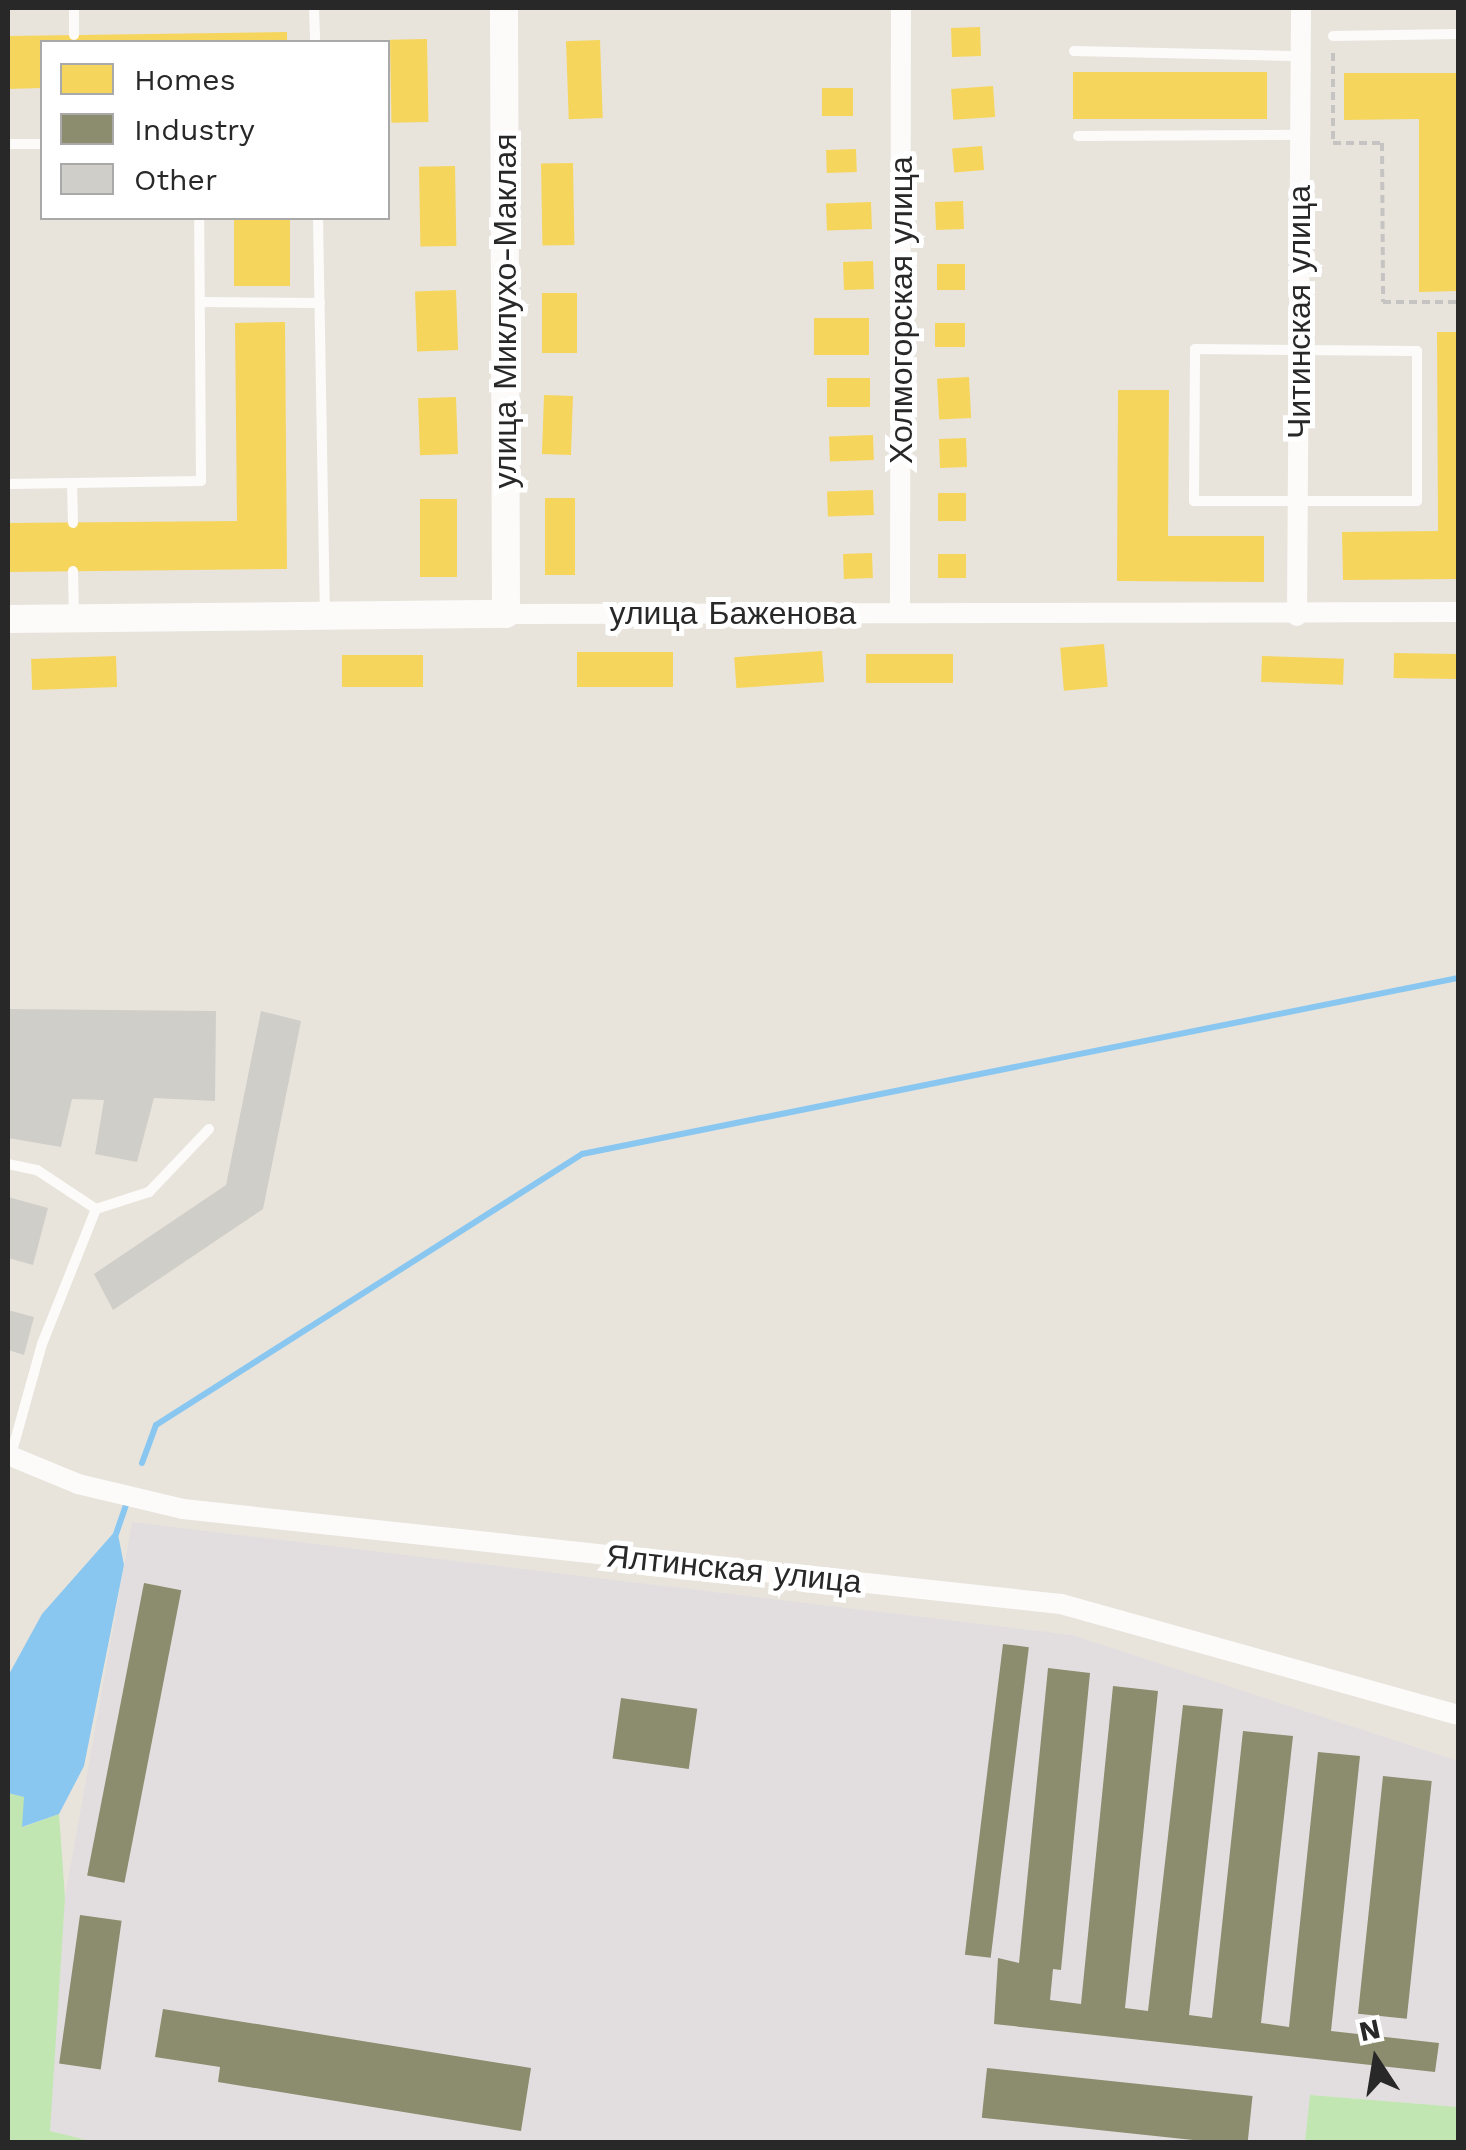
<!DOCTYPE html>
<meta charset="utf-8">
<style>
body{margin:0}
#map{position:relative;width:1466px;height:2150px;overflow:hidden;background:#e8e4dc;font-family:"Work Sans",sans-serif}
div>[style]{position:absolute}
.industrial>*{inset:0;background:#e2dee0}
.green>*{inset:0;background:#c1e6b2}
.water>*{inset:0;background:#8ac7f0}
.homes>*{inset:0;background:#f6d55c;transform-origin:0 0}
.industry>*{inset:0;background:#8c8c6e;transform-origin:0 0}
.stream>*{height:6px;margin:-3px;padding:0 3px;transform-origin:3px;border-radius:3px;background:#8ac7f0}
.building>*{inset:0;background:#d0cec8}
.path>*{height:4px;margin-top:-2px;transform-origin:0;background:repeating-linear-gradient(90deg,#c5c4c3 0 8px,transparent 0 13px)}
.service>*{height:10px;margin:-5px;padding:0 5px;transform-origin:5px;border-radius:5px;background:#fcfbfa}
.minor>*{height:20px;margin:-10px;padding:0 10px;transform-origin:10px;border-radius:10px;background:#fcfbfa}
.tertiary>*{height:28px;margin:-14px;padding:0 14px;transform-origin:14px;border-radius:14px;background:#fcfbfa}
span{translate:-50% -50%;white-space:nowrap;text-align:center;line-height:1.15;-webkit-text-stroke:10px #fff;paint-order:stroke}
.street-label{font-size:32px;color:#282828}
.frame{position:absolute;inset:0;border:10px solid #282828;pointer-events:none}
.legend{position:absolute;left:40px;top:40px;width:350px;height:180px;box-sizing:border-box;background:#fff;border:2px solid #a9a9a9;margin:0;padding:12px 18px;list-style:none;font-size:30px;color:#282828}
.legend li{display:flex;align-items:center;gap:20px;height:50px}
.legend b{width:50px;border:2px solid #a9a9a9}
.north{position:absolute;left:1326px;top:2010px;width:100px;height:100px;-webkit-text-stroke:8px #fff;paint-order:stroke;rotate:348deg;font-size:28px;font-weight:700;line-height:40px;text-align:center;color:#282828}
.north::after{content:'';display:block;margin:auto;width:35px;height:45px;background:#282828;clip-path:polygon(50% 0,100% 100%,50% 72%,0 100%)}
</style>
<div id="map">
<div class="industrial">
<div style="clip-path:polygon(132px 1522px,1072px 1635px,1458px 1761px,1458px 2107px,1311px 2095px,1305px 2142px,94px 2142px,49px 2131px,65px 1897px)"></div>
</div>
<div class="green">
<div style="clip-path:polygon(8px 1793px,25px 1797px,23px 1827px,59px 1814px,65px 1898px,50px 2131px,94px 2142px,8px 2142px)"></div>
<div style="clip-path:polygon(1310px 2095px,1458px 2107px,1458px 2142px,1305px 2142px)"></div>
</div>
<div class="water">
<div style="clip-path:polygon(117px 1529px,124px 1565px,84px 1766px,59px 1814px,22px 1827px,24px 1797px,8px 1793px,8px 1676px,42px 1614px)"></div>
</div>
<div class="homes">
<div style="left:980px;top:27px;width:29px;height:29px;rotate:88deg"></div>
<div style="clip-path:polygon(287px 32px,287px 42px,42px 42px,42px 88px,8px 89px,8px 36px)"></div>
<div style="left:427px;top:39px;width:83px;height:37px;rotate:89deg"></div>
<div style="left:600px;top:40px;width:78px;height:34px;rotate:88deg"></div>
<div style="left:1267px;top:72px;width:47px;height:194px;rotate:90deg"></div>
<div style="clip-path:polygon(1344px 73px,1458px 73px,1458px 291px,1419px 292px,1419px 119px,1344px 120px)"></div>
<div style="left:993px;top:86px;width:31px;height:42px;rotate:86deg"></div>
<div style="left:822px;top:88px;width:31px;height:28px"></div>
<div style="left:982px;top:146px;width:24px;height:30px;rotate:85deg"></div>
<div style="left:856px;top:149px;width:23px;height:30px;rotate:88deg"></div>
<div style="left:573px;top:163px;width:82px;height:32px;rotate:89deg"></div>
<div style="left:455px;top:166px;width:80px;height:36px;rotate:89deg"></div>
<div style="left:963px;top:201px;width:28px;height:28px;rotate:88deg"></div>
<div style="left:871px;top:202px;width:27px;height:45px;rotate:88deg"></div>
<div style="left:234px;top:218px;width:56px;height:68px"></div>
<div style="left:873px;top:261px;width:28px;height:30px;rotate:88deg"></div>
<div style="left:937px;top:264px;width:28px;height:26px"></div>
<div style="left:456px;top:290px;width:60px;height:41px;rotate:88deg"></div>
<div style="left:542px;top:293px;width:35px;height:60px"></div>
<div style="left:814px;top:318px;width:55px;height:37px"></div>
<div style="clip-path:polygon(285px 322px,287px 569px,8px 572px,8px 523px,237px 521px,235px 323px)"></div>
<div style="left:935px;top:323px;width:30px;height:24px"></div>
<div style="clip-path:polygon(1437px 332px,1458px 332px,1458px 579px,1343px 580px,1342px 532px,1438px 531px)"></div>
<div style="left:969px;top:377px;width:41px;height:32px;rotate:87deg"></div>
<div style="left:827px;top:378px;width:43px;height:29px"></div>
<div style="clip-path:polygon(1118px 390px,1169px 390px,1168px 536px,1264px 536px,1264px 582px,1117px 581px)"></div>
<div style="left:544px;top:395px;width:29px;height:59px;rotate:2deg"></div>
<div style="left:456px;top:397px;width:57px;height:38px;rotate:88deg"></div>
<div style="left:873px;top:435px;width:25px;height:44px;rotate:88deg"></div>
<div style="left:966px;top:438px;width:29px;height:27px;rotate:88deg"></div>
<div style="left:873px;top:490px;width:25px;height:46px;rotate:88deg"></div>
<div style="left:938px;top:493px;width:28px;height:28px"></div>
<div style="left:545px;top:498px;width:30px;height:77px"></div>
<div style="left:420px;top:499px;width:37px;height:78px"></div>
<div style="left:872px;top:553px;width:25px;height:29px;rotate:88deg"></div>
<div style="left:966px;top:554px;width:24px;height:28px;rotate:90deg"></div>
<div style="left:1104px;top:644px;width:43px;height:44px;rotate:85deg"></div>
<div style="left:822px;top:651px;width:31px;height:88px;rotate:86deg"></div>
<div style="left:577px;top:652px;width:96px;height:35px"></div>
<div style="left:1394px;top:653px;width:64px;height:25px;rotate:1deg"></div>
<div style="left:953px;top:654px;width:29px;height:87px;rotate:90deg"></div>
<div style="left:423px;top:655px;width:32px;height:81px;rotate:90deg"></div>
<div style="left:116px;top:656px;width:31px;height:85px;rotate:88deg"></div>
<div style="left:1262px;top:656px;width:82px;height:26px;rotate:2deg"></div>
</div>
<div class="industry">
<div style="left:144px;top:1583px;width:38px;height:298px;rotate:11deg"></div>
<div style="left:1003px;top:1644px;width:26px;height:313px;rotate:7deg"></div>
<div style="clip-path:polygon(1048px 1668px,1090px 1673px,1061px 1970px,1053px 1969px,1050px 2000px,1081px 2004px,1113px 1686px,1158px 1691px,1125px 2008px,1148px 2011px,1183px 1705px,1223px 1709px,1189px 2015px,1212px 2018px,1243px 1731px,1293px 1736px,1261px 2023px,1289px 2027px,1318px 1752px,1360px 1756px,1331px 2031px,1439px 2043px,1435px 2072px,994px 2024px,998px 1958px,1019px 1963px)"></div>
<div style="left:621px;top:1698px;width:77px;height:61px;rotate:8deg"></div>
<div style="left:1383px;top:1776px;width:49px;height:239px;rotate:6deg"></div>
<div style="left:80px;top:1915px;width:42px;height:150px;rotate:8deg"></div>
<div style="clip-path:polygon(163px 2009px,531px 2068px,521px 2131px,218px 2082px,220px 2067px,155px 2057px)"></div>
<div style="left:987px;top:2068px;width:267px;height:50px;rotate:6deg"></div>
</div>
<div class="stream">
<div style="left:142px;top:1463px;width:40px;rotate:-69.8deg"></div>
<div style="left:156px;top:1425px;width:505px;rotate:-32.46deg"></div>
<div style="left:582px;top:1154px;width:894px;rotate:-11.36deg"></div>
<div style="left:116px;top:1534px;width:34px;rotate:-71deg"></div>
</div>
<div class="building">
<div style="clip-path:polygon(8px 1009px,216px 1011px,215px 1101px,154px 1098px,137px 1162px,95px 1154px,104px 1100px,72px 1099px,61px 1147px,8px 1138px)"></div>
<div style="clip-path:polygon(261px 1011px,301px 1021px,263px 1209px,113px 1310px,94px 1274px,226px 1185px)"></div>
<div style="clip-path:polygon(8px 1197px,48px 1208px,33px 1265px,8px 1258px)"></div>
<div style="clip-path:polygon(8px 1310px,34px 1317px,24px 1355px,8px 1350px)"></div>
</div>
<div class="path">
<div style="left:1333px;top:53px;width:90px;rotate:90deg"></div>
<div style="left:1333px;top:143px;width:49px"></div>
<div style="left:1382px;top:143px;width:159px;rotate:89.6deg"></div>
<div style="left:1383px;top:302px;width:75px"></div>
</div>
<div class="service">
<div style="left:74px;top:8px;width:27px;rotate:90deg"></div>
<div style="left:314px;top:8px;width:34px;rotate:88deg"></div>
<div style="left:1333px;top:36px;width:125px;rotate:-0.9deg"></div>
<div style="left:1074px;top:51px;width:226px;rotate:1.3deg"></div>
<div style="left:1078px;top:136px;width:221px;rotate:-0.3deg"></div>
<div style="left:8px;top:144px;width:34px"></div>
<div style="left:318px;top:218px;width:397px;rotate:89deg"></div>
<div style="left:200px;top:302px;width:120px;rotate:0.5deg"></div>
<div style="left:1195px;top:349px;width:222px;rotate:0.5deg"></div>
<div style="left:1417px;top:351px;width:150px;rotate:90deg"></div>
<div style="left:1417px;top:501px;width:223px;rotate:180deg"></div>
<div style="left:1194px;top:501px;width:152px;rotate:-89.6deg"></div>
<div style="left:72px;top:483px;width:40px;rotate:88.6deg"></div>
<div style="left:8px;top:484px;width:193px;rotate:-0.9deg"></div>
<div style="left:201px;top:481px;width:263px;rotate:-90.4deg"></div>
<div style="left:73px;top:571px;width:46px;rotate:88.8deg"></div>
<div style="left:8px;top:1164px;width:30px;rotate:12deg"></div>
<div style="left:37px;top:1170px;width:71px;rotate:33.5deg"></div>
<div style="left:96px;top:1209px;width:145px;rotate:111.8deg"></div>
<div style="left:42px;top:1344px;width:115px;rotate:105.6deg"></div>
<div style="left:96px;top:1209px;width:56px;rotate:-17.8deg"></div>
<div style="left:149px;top:1192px;width:87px;rotate:-46.4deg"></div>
</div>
<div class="minor">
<div style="left:900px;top:613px;width:605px;rotate:-89.91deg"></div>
<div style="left:506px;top:614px;width:952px;rotate:-0.12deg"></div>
<div style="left:1297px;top:616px;width:608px;rotate:-89.62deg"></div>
<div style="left:8px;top:1455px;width:76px;rotate:22.5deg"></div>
<div style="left:78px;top:1484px;width:108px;rotate:13.4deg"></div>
<div style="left:183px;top:1509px;width:883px;rotate:6.18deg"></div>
<div style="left:1061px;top:1604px;width:410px;rotate:15.6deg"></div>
</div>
<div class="tertiary">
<div style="left:8px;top:619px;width:498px;rotate:-0.6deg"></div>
<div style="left:506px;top:614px;width:606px;rotate:-90.19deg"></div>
</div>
<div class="street-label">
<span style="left:901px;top:310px;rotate:-90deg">Холмогорская улица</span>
<span style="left:505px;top:311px;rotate:-90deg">улица Миклухо-Маклая</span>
<span style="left:1299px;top:312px;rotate:-90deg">Читинская улица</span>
<span style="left:733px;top:613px">улица Баженова</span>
<span style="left:734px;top:1569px;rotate:6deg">Ялтинская улица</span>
</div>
<div class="frame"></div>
<ul class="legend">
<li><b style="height:28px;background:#f6d55c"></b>Homes</li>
<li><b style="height:28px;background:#8c8c6e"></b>Industry</li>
<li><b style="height:28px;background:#d0cec8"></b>Other</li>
</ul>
<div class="north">N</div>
</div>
